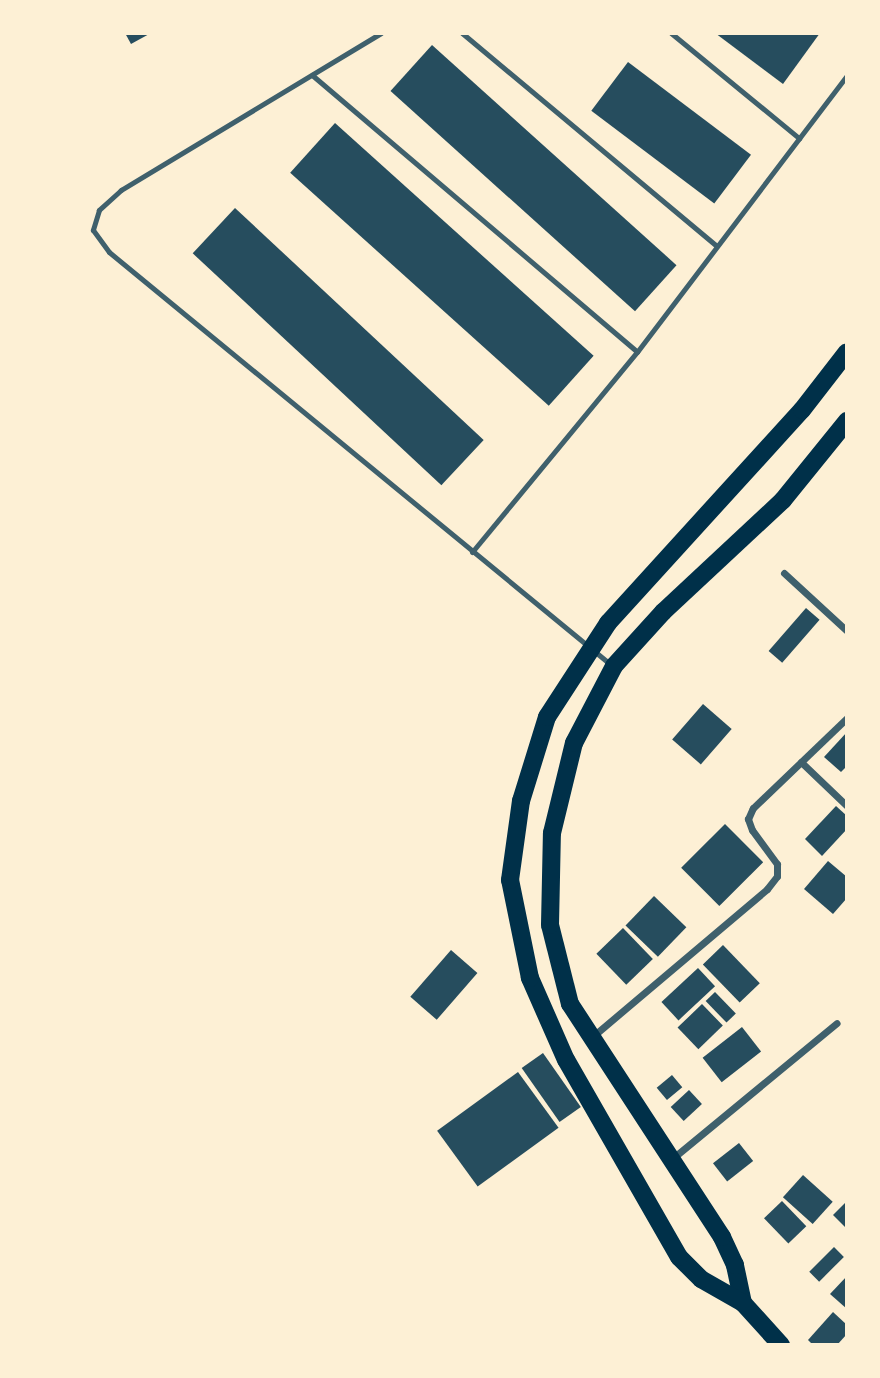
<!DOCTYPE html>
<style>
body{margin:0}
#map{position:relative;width:880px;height:1378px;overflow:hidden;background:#fdf0d5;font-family:"Source Serif 4",serif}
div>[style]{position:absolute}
.building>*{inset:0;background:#264d5e;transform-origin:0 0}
.service>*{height:5px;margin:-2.5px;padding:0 2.5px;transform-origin:2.5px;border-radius:2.5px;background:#3f606c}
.minor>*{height:7px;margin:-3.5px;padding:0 3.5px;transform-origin:3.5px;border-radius:3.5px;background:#3f606c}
.primary>*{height:18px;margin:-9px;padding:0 9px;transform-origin:9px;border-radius:9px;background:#003049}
span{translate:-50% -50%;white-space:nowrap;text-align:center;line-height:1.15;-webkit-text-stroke:5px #fdf0d5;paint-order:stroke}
.frame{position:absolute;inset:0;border:35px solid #fdf0d5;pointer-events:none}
</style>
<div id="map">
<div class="building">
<div style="clip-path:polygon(125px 33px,151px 33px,131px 44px)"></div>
<div style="clip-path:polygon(715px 33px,820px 33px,783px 84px)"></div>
<div style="left:432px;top:45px;width:329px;height:62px;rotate:42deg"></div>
<div style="left:628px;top:62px;width:154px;height:61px;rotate:37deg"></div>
<div style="left:335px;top:123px;width:348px;height:67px;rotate:42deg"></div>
<div style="left:235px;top:208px;width:340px;height:62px;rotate:43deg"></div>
<div style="left:806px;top:608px;width:18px;height:57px;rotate:41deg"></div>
<div style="left:703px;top:704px;width:38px;height:47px;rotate:41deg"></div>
<div style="clip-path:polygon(847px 732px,847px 766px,841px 772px,824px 757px)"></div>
<div style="clip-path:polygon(836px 806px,847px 816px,847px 829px,822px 856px,805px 839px)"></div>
<div style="left:725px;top:824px;width:54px;height:62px;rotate:45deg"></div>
<div style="clip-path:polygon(828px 861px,847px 877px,847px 898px,833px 914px,804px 889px)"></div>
<div style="left:654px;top:896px;width:45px;height:41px;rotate:44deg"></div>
<div style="left:623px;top:928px;width:43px;height:37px;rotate:46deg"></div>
<div style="left:723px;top:945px;width:53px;height:28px;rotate:46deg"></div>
<div style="left:451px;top:950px;width:35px;height:62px;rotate:41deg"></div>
<div style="left:698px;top:968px;width:25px;height:50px;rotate:47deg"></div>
<div style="left:715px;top:992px;width:30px;height:13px;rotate:46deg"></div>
<div style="left:702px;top:1004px;width:30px;height:34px;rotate:46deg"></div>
<div style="left:742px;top:1027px;width:31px;height:50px;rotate:52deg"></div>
<div style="left:543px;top:1053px;width:66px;height:26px;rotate:55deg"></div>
<div style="left:518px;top:1072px;width:69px;height:100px;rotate:54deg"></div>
<div style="left:672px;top:1075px;width:16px;height:20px;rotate:50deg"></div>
<div style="left:689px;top:1090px;width:19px;height:25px;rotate:47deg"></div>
<div style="left:739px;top:1143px;width:23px;height:33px;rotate:52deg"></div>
<div style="left:803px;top:1175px;width:40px;height:30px;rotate:42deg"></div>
<div style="left:782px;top:1201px;width:35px;height:25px;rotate:46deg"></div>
<div style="clip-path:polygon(847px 1201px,847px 1229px,833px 1215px)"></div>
<div style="left:834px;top:1247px;width:14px;height:35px;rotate:45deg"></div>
<div style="clip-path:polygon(847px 1276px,847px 1309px,830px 1294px)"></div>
<div style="clip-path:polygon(833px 1312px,847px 1325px,847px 1334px,837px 1345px,813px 1345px,808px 1340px)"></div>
</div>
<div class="service">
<div style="left:381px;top:33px;width:304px;rotate:148.9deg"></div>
<div style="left:121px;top:190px;width:30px;rotate:138deg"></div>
<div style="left:99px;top:210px;width:21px;rotate:107deg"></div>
<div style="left:93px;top:230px;width:27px;rotate:54deg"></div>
<div style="left:109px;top:252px;width:649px;rotate:39.43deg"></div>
<div style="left:462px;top:33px;width:332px;rotate:39.9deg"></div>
<div style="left:671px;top:33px;width:166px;rotate:39.4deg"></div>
<div style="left:312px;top:75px;width:427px;rotate:40.4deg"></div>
<div style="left:472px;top:552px;width:259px;rotate:-50.5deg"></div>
<div style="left:637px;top:352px;width:348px;rotate:-52.8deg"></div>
</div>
<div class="minor">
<div style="left:784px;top:573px;width:86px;rotate:42.6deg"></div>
<div style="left:801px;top:762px;width:64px;rotate:43.7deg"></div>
<div style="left:592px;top:1037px;width:229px;rotate:-40.2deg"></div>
<div style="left:767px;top:889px;width:16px;rotate:-52deg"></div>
<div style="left:777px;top:876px;width:12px;rotate:-90deg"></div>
<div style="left:777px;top:864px;width:42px;rotate:-126.3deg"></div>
<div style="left:752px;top:830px;width:12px;rotate:-110deg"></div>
<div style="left:748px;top:819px;width:12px;rotate:-66deg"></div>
<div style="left:753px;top:808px;width:130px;rotate:-43.8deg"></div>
<div style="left:673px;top:1158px;width:212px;rotate:-39.5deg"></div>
</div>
<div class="primary">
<div style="left:743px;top:1303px;width:39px;rotate:-102deg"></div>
<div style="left:735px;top:1265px;width:31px;rotate:-115deg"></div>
<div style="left:722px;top:1237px;width:278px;rotate:-123.1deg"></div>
<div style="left:570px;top:1004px;width:81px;rotate:-104.2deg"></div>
<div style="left:550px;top:925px;width:92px;rotate:-88.8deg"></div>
<div style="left:552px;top:833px;width:93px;rotate:-76.3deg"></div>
<div style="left:574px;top:743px;width:87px;rotate:-62.5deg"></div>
<div style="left:614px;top:666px;width:73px;rotate:-47.8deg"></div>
<div style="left:663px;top:612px;width:164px;rotate:-43deg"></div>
<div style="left:783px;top:500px;width:102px;rotate:-51deg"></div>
<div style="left:781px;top:1345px;width:57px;rotate:-132.1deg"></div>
<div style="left:743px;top:1303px;width:48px;rotate:-150.3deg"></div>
<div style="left:701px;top:1279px;width:31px;rotate:-135deg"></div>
<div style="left:679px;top:1257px;width:227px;rotate:-119.8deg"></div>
<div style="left:566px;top:1060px;width:90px;rotate:-113.7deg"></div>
<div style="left:530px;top:978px;width:100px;rotate:-101.5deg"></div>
<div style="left:510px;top:880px;width:80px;rotate:-82.1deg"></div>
<div style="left:521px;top:801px;width:88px;rotate:-72.8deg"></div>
<div style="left:547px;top:717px;width:112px;rotate:-57deg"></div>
<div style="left:608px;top:623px;width:288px;rotate:-47.7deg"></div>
<div style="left:802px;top:410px;width:73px;rotate:-52.2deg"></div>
</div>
<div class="frame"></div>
</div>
